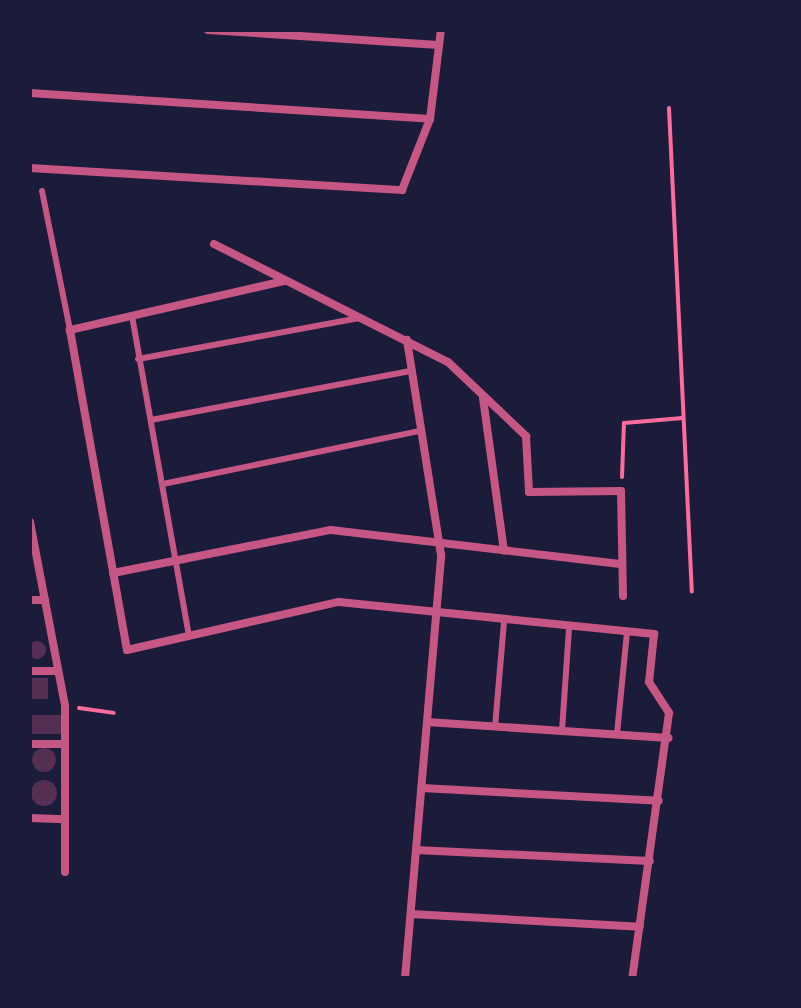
<!DOCTYPE html>
<style>
body{margin:0}
#map{position:relative;width:801px;height:1008px;overflow:hidden;background:#1b1b3a;font-family:"Exo 2",sans-serif}
div>[style]{position:absolute}
.building>*{inset:0;background:#542f53;transform-origin:0 0}
.round{border-radius:50%}
.path>*{height:4px;margin:-2px;padding:0 2px;transform-origin:2px;border-radius:2px;background:#ff6b9d}
.service>*{height:6px;margin:-3px;padding:0 3px;transform-origin:3px;border-radius:3px;background:#c65784}
.minor>*{height:8px;margin:-4px;padding:0 4px;transform-origin:4px;border-radius:4px;background:#c65784}
span{translate:-50% -50%;white-space:nowrap;text-align:center;line-height:1.15;-webkit-text-stroke:6px #1b1b3a;paint-order:stroke}
.frame{position:absolute;inset:0;border:32px solid #1b1b3a;pointer-events:none}
</style>
<div id="map">
<div class="building">
<div class="round" style="left:28px;top:641px;width:18px;height:18px"></div>
<div style="left:30px;top:678px;width:18px;height:21px"></div>
<div style="left:30px;top:715px;width:31px;height:19px"></div>
<div class="round" style="left:32px;top:748px;width:24px;height:24px"></div>
<div class="round" style="left:31px;top:780px;width:26px;height:26px"></div>
</div>
<div class="path">
<div style="left:669px;top:108px;width:484px;rotate:87.3deg"></div>
<div style="left:622px;top:477px;width:54px;rotate:-87.9deg"></div>
<div style="left:624px;top:423px;width:59px;rotate:-4.8deg"></div>
<div style="left:79px;top:708px;width:35px;rotate:8deg"></div>
</div>
<div class="service">
<div style="left:42px;top:191px;width:142px;rotate:78.6deg"></div>
<div style="left:132px;top:316px;width:325px;rotate:79.9deg"></div>
<div style="left:138px;top:359px;width:225px;rotate:-10.5deg"></div>
<div style="left:151px;top:420px;width:264px;rotate:-10.7deg"></div>
<div style="left:163px;top:484px;width:261px;rotate:-11.7deg"></div>
<div style="left:495px;top:727px;width:106px;rotate:-85.1deg"></div>
<div style="left:562px;top:731px;width:104px;rotate:-86.1deg"></div>
<div style="left:617px;top:734px;width:102px;rotate:-84.4deg"></div>
</div>
<div class="minor">
<div style="left:208px;top:30px;width:231px;rotate:3.7deg"></div>
<div style="left:30px;top:93px;width:401px;rotate:3.7deg"></div>
<div style="left:30px;top:168px;width:373px;rotate:3.4deg"></div>
<div style="left:402px;top:190px;width:76px;rotate:-68.5deg"></div>
<div style="left:430px;top:119px;width:90px;rotate:-83deg"></div>
<div style="left:214px;top:244px;width:262px;rotate:26.8deg"></div>
<div style="left:448px;top:362px;width:108px;rotate:43.5deg"></div>
<div style="left:526px;top:436px;width:56px;rotate:86.9deg"></div>
<div style="left:529px;top:492px;width:92px;rotate:-0.6deg"></div>
<div style="left:621px;top:491px;width:105px;rotate:88.9deg"></div>
<div style="left:284px;top:281px;width:220px;rotate:167.1deg"></div>
<div style="left:70px;top:330px;width:325px;rotate:79.9deg"></div>
<div style="left:127px;top:650px;width:217px;rotate:-12.8deg"></div>
<div style="left:339px;top:602px;width:317px;rotate:5.8deg"></div>
<div style="left:654px;top:634px;width:48px;rotate:95.9deg"></div>
<div style="left:649px;top:682px;width:37px;rotate:57deg"></div>
<div style="left:669px;top:713px;width:268px;rotate:97.9deg"></div>
<div style="left:483px;top:398px;width:154px;rotate:82.2deg"></div>
<div style="left:30px;top:522px;width:187px;rotate:79.2deg"></div>
<div style="left:65px;top:706px;width:166px;rotate:90deg"></div>
<div style="left:113px;top:573px;width:222px;rotate:-11.2deg"></div>
<div style="left:331px;top:530px;width:293px;rotate:6.7deg"></div>
<div style="left:30px;top:600px;width:15px"></div>
<div style="left:30px;top:671px;width:28px"></div>
<div style="left:427px;top:722px;width:242px;rotate:3.8deg"></div>
<div style="left:30px;top:744px;width:35px"></div>
<div style="left:422px;top:788px;width:237px;rotate:3.1deg"></div>
<div style="left:30px;top:818px;width:34px;rotate:2deg"></div>
<div style="left:416px;top:850px;width:234px;rotate:2.7deg"></div>
<div style="left:411px;top:914px;width:229px;rotate:3.2deg"></div>
<div style="left:405px;top:978px;width:425px;rotate:-85.1deg"></div>
<div style="left:441px;top:555px;width:218px;rotate:-99deg"></div>
</div>
<div class="frame"></div>
</div>
